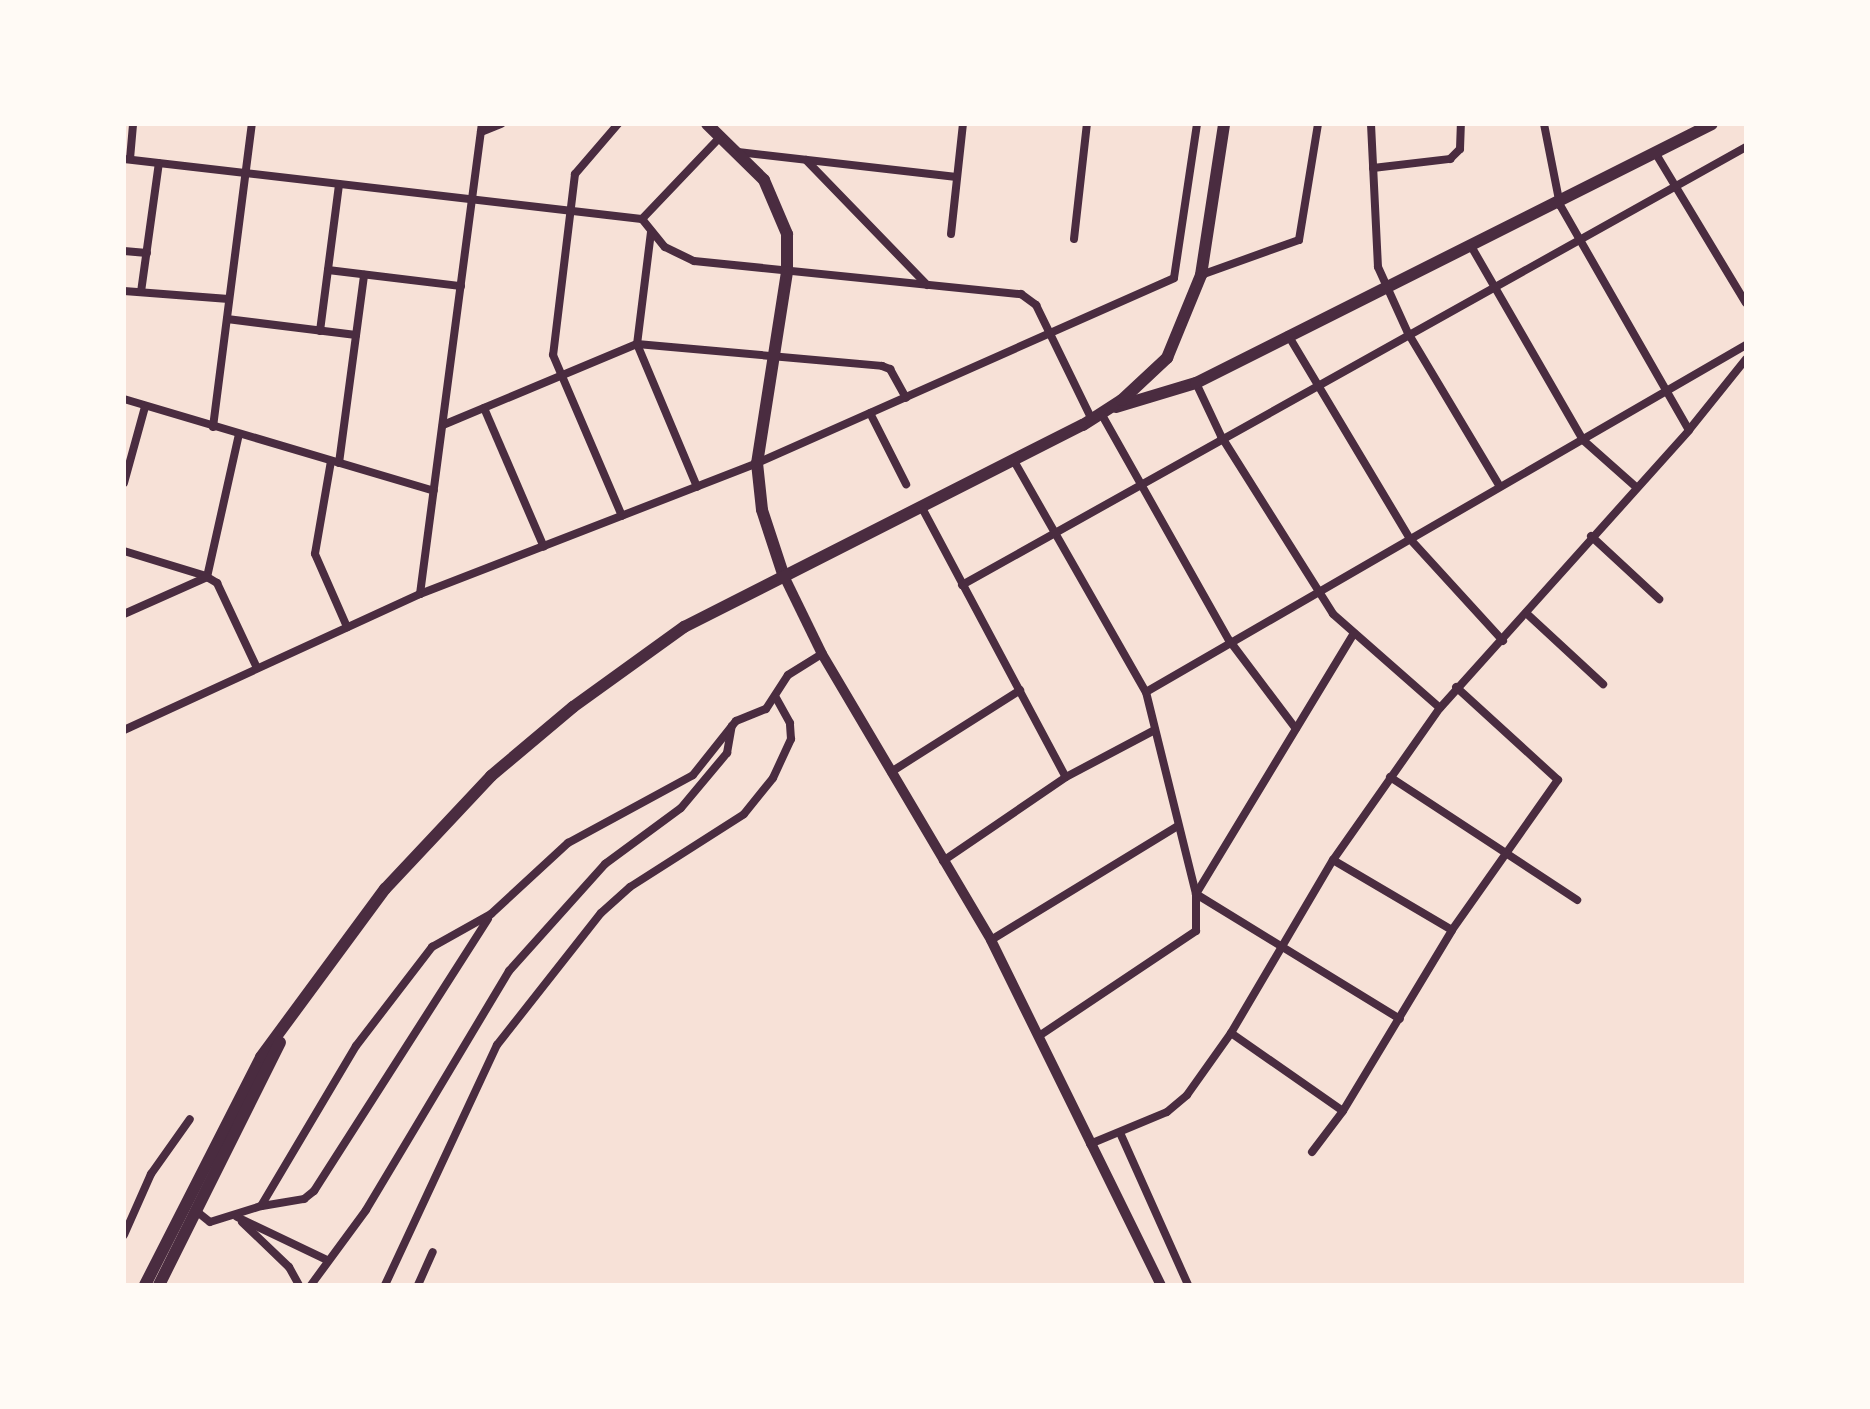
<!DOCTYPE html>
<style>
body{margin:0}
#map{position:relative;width:1870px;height:1409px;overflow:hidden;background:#f7e1d7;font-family:"Work Sans",sans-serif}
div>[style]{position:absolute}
.minor>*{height:8px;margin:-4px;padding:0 4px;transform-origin:4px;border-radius:4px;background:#4a2c40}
.tertiary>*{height:10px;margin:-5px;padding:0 5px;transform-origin:5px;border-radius:5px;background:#4a2c40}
.secondary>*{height:12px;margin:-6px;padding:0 6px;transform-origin:6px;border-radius:6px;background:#4a2c40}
span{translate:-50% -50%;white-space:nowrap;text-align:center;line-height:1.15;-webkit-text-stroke:8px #fffaf5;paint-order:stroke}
.frame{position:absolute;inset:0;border:126px solid #fffaf5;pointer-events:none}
</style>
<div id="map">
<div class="minor">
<div style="left:618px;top:124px;width:66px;rotate:130.7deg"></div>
<div style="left:575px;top:174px;width:182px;rotate:96.9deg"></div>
<div style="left:553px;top:355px;width:175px;rotate:66.8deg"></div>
<div style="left:1371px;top:124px;width:143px;rotate:87.2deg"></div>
<div style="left:1378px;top:267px;width:72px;rotate:65.6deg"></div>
<div style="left:1408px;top:333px;width:179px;rotate:59.1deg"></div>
<div style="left:1544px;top:124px;width:83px;rotate:78.8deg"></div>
<div style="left:1560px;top:205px;width:259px;rotate:60.2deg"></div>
<div style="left:481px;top:132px;width:22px;rotate:-22deg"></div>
<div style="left:738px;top:152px;width:220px;rotate:6.5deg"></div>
<div style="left:1656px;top:154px;width:174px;rotate:58.9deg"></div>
<div style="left:124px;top:159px;width:521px;rotate:6.61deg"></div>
<div style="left:642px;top:219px;width:36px;rotate:51deg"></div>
<div style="left:665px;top:247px;width:32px;rotate:26deg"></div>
<div style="left:694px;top:261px;width:329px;rotate:5.8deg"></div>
<div style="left:1021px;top:294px;width:19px;rotate:36deg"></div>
<div style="left:1036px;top:305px;width:128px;rotate:64deg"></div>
<div style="left:130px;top:159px;width:35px;rotate:-85deg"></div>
<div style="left:806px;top:160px;width:174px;rotate:45.9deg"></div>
<div style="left:1373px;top:168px;width:78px;rotate:-6.7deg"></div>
<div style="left:1450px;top:159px;width:14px;rotate:-45deg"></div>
<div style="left:1460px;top:149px;width:25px;rotate:-88deg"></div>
<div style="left:642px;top:219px;width:113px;rotate:-46.4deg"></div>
<div style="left:651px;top:232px;width:113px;rotate:97.1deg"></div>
<div style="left:637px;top:344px;width:155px;rotate:67.2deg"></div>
<div style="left:951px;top:234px;width:111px;rotate:-83.8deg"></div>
<div style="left:1074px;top:239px;width:116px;rotate:-83.6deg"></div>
<div style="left:1471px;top:246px;width:224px;rotate:60deg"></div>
<div style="left:1583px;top:440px;width:72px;rotate:41.6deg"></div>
<div style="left:124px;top:251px;width:23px;rotate:5deg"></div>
<div style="left:328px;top:270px;width:134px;rotate:6.9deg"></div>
<div style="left:1201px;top:275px;width:104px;rotate:-19.7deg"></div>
<div style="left:1299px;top:240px;width:118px;rotate:-80.7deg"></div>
<div style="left:124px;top:291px;width:105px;rotate:4.4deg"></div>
<div style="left:141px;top:292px;width:130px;rotate:-82.1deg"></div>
<div style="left:227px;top:319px;width:130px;rotate:7.1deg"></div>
<div style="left:320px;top:331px;width:148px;rotate:-82.6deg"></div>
<div style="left:1288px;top:335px;width:238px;rotate:59.1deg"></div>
<div style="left:1410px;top:539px;width:138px;rotate:47.6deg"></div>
<div style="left:1196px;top:383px;width:59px;rotate:64.7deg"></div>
<div style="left:1221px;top:436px;width:210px;rotate:57.8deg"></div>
<div style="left:1333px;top:614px;width:142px;rotate:41.3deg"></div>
<div style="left:124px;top:399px;width:323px;rotate:16.5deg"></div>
<div style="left:484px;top:408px;width:151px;rotate:66.7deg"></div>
<div style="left:870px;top:413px;width:80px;rotate:63.1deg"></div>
<div style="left:1102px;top:415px;width:258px;rotate:60.6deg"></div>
<div style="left:1229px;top:640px;width:111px;rotate:53deg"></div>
<div style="left:443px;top:425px;width:210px;rotate:-22.7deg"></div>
<div style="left:637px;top:344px;width:246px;rotate:5.1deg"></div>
<div style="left:882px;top:366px;width:9px;rotate:21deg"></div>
<div style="left:890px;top:369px;width:33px;rotate:61deg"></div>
<div style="left:213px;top:427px;width:305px;rotate:-82.7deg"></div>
<div style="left:239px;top:434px;width:147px;rotate:102.6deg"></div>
<div style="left:207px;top:577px;width:12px;rotate:31deg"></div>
<div style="left:217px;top:583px;width:94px;rotate:64.8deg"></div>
<div style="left:331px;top:461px;width:94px;rotate:99.8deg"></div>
<div style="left:315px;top:554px;width:80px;rotate:66.3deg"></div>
<div style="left:1014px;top:461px;width:266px;rotate:60.3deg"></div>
<div style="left:1146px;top:692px;width:208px;rotate:76.1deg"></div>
<div style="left:1196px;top:894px;width:239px;rotate:31.5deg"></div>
<div style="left:339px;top:463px;width:190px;rotate:-82.4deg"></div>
<div style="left:124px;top:483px;width:79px;rotate:-74.6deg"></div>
<div style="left:921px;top:506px;width:307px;rotate:61.9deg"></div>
<div style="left:1591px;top:536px;width:93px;rotate:42.8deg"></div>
<div style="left:124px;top:551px;width:86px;rotate:17deg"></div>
<div style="left:962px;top:585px;width:898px;rotate:-29.19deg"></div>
<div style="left:420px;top:594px;width:474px;rotate:-82.5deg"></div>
<div style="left:1526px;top:613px;width:105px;rotate:42.7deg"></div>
<div style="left:124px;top:614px;width:91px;rotate:-24deg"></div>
<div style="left:1146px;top:692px;width:693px;rotate:-30.04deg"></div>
<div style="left:124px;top:730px;width:326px;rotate:-24.7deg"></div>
<div style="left:420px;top:594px;width:362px;rotate:-21.2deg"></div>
<div style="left:757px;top:463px;width:456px;rotate:-23.9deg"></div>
<div style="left:1174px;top:278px;width:156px;rotate:-81.5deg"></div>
<div style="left:891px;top:772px;width:153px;rotate:-32.4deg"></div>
<div style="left:1390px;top:777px;width:224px;rotate:33.3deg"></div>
<div style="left:1333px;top:860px;width:138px;rotate:30.5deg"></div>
<div style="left:943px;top:861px;width:149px;rotate:-34.3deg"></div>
<div style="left:1066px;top:777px;width:98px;rotate:-27.9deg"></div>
<div style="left:991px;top:940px;width:219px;rotate:-31.4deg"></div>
<div style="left:1231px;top:1033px;width:136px;rotate:34.9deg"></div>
<div style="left:1039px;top:1036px;width:189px;rotate:-33.8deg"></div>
<div style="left:1196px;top:931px;width:37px;rotate:-90deg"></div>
<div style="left:1196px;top:894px;width:305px;rotate:-58.8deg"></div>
<div style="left:1121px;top:1135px;width:164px;rotate:65.9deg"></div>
<div style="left:1090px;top:1144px;width:83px;rotate:-22.6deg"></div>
<div style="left:1167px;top:1112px;width:26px;rotate:-40deg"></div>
<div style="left:1187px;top:1095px;width:76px;rotate:-54.6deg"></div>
<div style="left:1231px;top:1033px;width:201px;rotate:-59.5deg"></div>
<div style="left:1333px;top:860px;width:186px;rotate:-54.9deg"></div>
<div style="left:1440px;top:708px;width:373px;rotate:-48.1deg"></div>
<div style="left:1689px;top:430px;width:91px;rotate:-51.2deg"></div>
<div style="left:1312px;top:1152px;width:51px;rotate:-52.9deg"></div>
<div style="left:1343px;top:1111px;width:211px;rotate:-58.9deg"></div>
<div style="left:1452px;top:930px;width:184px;rotate:-54.8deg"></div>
<div style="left:1558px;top:780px;width:138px;rotate:-137.6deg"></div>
<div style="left:262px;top:1206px;width:43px;rotate:-9.5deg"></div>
<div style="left:304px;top:1199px;width:13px;rotate:-39deg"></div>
<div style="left:314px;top:1191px;width:323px;rotate:-57.4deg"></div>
<div style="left:195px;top:1210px;width:19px;rotate:39deg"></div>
<div style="left:210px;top:1222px;width:53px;rotate:-17.4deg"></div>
<div style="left:261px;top:1206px;width:186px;rotate:-59.3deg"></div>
<div style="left:356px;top:1046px;width:125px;rotate:-52.5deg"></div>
<div style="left:432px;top:947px;width:68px;rotate:-29.2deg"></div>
<div style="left:491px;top:914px;width:105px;rotate:-42.7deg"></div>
<div style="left:568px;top:843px;width:142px;rotate:-28.5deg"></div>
<div style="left:693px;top:775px;width:69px;rotate:-51.5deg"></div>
<div style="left:736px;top:721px;width:32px;rotate:-22deg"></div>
<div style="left:766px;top:709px;width:40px;rotate:-57.1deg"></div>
<div style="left:788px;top:675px;width:40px;rotate:-32deg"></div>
<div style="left:237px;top:1217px;width:100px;rotate:25.5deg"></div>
<div style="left:242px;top:1222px;width:65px;rotate:43.8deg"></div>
<div style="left:289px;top:1267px;width:21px;rotate:61deg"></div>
<div style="left:124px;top:1235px;width:67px;rotate:-66.1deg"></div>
<div style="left:151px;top:1174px;width:67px;rotate:-54.7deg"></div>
<div style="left:311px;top:1285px;width:93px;rotate:-53.7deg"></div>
<div style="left:366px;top:1210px;width:279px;rotate:-59.1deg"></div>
<div style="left:509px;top:971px;width:144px;rotate:-48.1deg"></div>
<div style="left:605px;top:864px;width:94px;rotate:-36.4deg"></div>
<div style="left:681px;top:808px;width:72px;rotate:-50.1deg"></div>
<div style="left:727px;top:753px;width:27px;rotate:-80deg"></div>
<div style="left:385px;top:1285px;width:265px;rotate:-65deg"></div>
<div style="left:497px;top:1045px;width:168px;rotate:-51.8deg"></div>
<div style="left:601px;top:913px;width:39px;rotate:-42deg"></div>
<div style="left:630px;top:887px;width:135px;rotate:-32.6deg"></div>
<div style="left:744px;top:814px;width:46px;rotate:-51.1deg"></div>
<div style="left:773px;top:778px;width:43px;rotate:-65.2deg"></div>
<div style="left:791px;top:739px;width:16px;rotate:-94deg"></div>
<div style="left:790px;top:723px;width:29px;rotate:-119deg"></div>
<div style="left:418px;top:1285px;width:36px;rotate:-66deg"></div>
</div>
<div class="tertiary">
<div style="left:783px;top:574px;width:89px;rotate:64deg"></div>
<div style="left:822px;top:654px;width:332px;rotate:59.4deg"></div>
<div style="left:991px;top:940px;width:385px;rotate:63.8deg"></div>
</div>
<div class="secondary">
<div style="left:707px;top:124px;width:80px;rotate:44.5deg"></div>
<div style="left:764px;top:180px;width:59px;rotate:66.9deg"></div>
<div style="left:787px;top:234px;width:38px;rotate:90deg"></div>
<div style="left:787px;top:272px;width:193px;rotate:98.9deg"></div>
<div style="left:757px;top:463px;width:47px;rotate:83.9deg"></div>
<div style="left:762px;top:510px;width:67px;rotate:71.8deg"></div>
<div style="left:1116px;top:407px;width:84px;rotate:-16.7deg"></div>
<div style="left:1196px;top:383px;width:577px;rotate:-26.65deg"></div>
<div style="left:145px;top:1285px;width:256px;rotate:-63deg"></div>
<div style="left:261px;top:1057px;width:209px;rotate:-53.6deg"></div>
<div style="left:385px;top:889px;width:155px;rotate:-46.8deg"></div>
<div style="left:491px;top:776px;width:107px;rotate:-40.1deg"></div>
<div style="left:573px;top:707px;width:137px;rotate:-35.8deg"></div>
<div style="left:684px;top:627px;width:447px;rotate:-26.9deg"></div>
<div style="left:1083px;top:425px;width:46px;rotate:-32.7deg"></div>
<div style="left:1122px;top:400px;width:62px;rotate:-43deg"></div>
<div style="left:1167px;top:358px;width:90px;rotate:-67.7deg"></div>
<div style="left:1201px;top:275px;width:153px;rotate:-81.3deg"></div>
<div style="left:159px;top:1285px;width:271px;rotate:-63.5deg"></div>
</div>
<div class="frame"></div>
</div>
